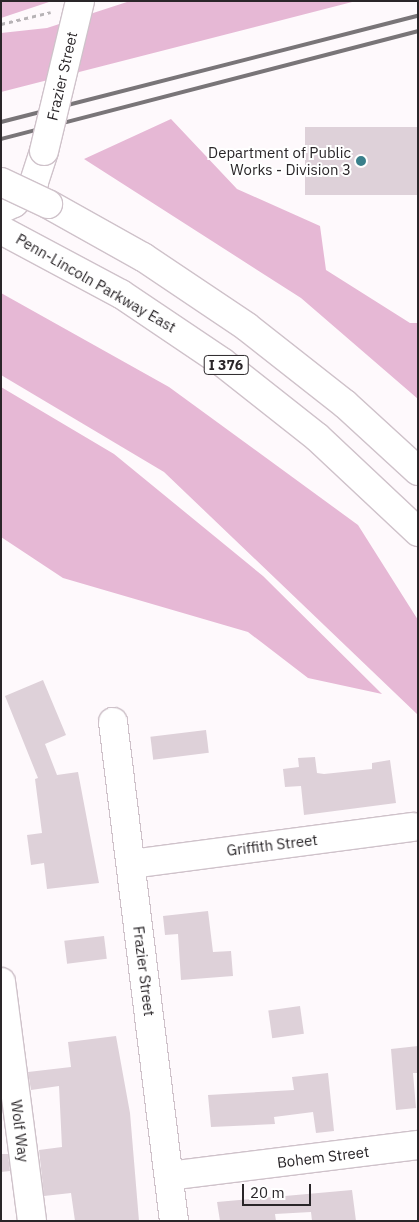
<!DOCTYPE html>
<style>
body{margin:0}
#map{position:relative;width:419px;height:1222px;overflow:hidden;background:#fef9fc;font-family:"IBM Plex Sans",sans-serif}
div>[style]{position:absolute}
.green>*{inset:0;background:#e6b8d5}
.building>*{inset:0;background:#ded1d9;transform-origin:0 0}
.path>*{height:3px;margin-top:-1.5px;transform-origin:0;background:repeating-linear-gradient(90deg,#b7b3b6 0 4px,transparent 0 8px)}
.roads{filter:drop-shadow(1px 0 #cfc2ca) drop-shadow(-1px 0 #cfc2ca) drop-shadow(0 1px #cfc2ca) drop-shadow(0 -1px #cfc2ca)}
.minor>*{height:28px;margin:-14px;padding:0 14px;transform-origin:14px;border-radius:14px;background:#fff}
.highway>*{height:28px;margin:-14px;padding:0 14px;transform-origin:14px;border-radius:14px;background:#fff}
.rail>*{height:4px;margin:-2px;padding:0 2px;transform-origin:2px;border-radius:2px;background:#797578}
.bridges{filter:drop-shadow(1px 0 #cfc2ca) drop-shadow(-1px 0 #cfc2ca) drop-shadow(0 1px #cfc2ca) drop-shadow(0 -1px #cfc2ca)}
.minor-bridge>*{height:28px;margin:-14px;padding:0 14px;transform-origin:14px;border-radius:14px;background:#fff}
.highway-bridge>*{height:28px;margin:-14px;padding:0 14px;transform-origin:14px;border-radius:14px;background:#fff}
.dots>*{width:14px;height:14px;translate:-50% -50%;box-sizing:border-box;border:2px solid #fff;border-radius:50%}
span{translate:-50% -50%;white-space:nowrap;text-align:center;line-height:1.15;-webkit-text-stroke:4px #fff;paint-order:stroke}
.shield-label span{padding:1px 4px;background:#fff;border:1px solid;border-radius:4px;-webkit-text-stroke-width:0}
.shield-label{font-size:14px;color:#2a2629;font-weight:700}
.street-label{font-size:15px;color:#2a2629}
.poi-label{font-size:15px;color:#2a2629}
.right{translate:-100% -50%;text-align:right}
.frame{position:absolute;inset:0;border:2px solid #2a2629;pointer-events:none}
.scale{position:absolute;left:242px;top:1184px;width:69px;height:22px;box-sizing:border-box;border:2px solid #2a2629;border-top:0;padding-left:6px;font-size:15px;line-height:18px;white-space:nowrap;color:#2a2629;-webkit-text-stroke:4px #fff;paint-order:stroke}
</style>
<div id="map">
<div class="green">
<div style="clip-path:polygon(1px 1px,52px 1px,1px 18px)"></div>
<div style="clip-path:polygon(130px 1px,356px 1px,1px 92px,1px 33px,47px 28px)"></div>
<div style="clip-path:polygon(171px 119px,237px 189px,320px 226px,326px 270px,410px 323px,418px 323px,418px 399px,301px 298px,84px 159px)"></div>
<div style="clip-path:polygon(1px 293px,169px 387px,358px 525px,418px 620px,418px 715px,164px 472px,1px 375px)"></div>
<div style="clip-path:polygon(1px 387px,114px 454px,263px 576px,382px 694px,308px 678px,248px 632px,63px 578px,1px 537px)"></div>
</div>
<div class="building">
<div style="left:305px;top:127px;width:113px;height:68px"></div>
<div style="clip-path:polygon(43px 680px,66px 735px,45px 744px,57px 775px,78px 772px,99px 883px,47px 889px,44px 863px,31px 865px,27px 835px,42px 833px,35px 779px,38px 778px,5px 696px)"></div>
<div style="left:206px;top:730px;width:23px;height:56px;rotate:83deg"></div>
<div style="clip-path:polygon(315px 757px,317px 773px,324px 774px,372px 769px,372px 763px,390px 760px,396px 803px,304px 815px,301px 786px,285px 787px,283px 769px,299px 767px,298px 758px)"></div>
<div style="clip-path:polygon(208px 911px,213px 952px,231px 951px,233px 976px,181px 980px,178px 934px,165px 935px,163px 916px)"></div>
<div style="left:104px;top:936px;width:23px;height:40px;rotate:83deg"></div>
<div style="left:300px;top:1006px;width:28px;height:32px;rotate:82deg"></div>
<div style="clip-path:polygon(116px 1036px,130px 1113px,139px 1221px,75px 1221px,71px 1193px,44px 1196px,39px 1150px,62px 1147px,59px 1086px,31px 1090px,28px 1072px,71px 1067px,68px 1042px)"></div>
<div style="clip-path:polygon(418px 1046px,418px 1073px,413px 1073px,416px 1108px,396px 1110px,391px 1049px)"></div>
<div style="clip-path:polygon(328px 1073px,334px 1131px,316px 1133px,313px 1112px,274px 1117px,275px 1124px,211px 1127px,208px 1095px,294px 1090px,292px 1077px)"></div>
<div style="clip-path:polygon(1px 1154px,8px 1154px,10px 1171px,1px 1172px)"></div>
<div style="clip-path:polygon(352px 1190px,356px 1221px,312px 1221px,311px 1212px,275px 1214px,276px 1221px,220px 1221px,217px 1202px)"></div>
</div>
<div class="path">
<div style="left:1px;top:24px;width:51px;rotate:-13.5deg"></div>
</div>
<div class="roads">
<div class="minor">
<div style="left:1px;top:209px;width:14px;rotate:-25deg"></div>
<div style="left:14px;top:203px;width:29px;rotate:-46deg"></div>
<div style="left:34px;top:182px;width:33px;rotate:-72deg"></div>
<div style="left:113px;top:722px;width:503px;rotate:83.03deg"></div>
<div style="left:131px;top:864px;width:284px;rotate:-7.5deg"></div>
<div style="left:1px;top:982px;width:241px;rotate:82.6deg"></div>
<div style="left:169px;top:1176px;width:251px;rotate:-7.1deg"></div>
</div>
<div class="highway">
<div style="left:48px;top:204px;width:109px;rotate:29.2deg"></div>
<div style="left:143px;top:257px;width:125px;rotate:33.9deg"></div>
<div style="left:247px;top:327px;width:125px;rotate:38.2deg"></div>
<div style="left:345px;top:404px;width:99px;rotate:42.5deg"></div>
<div style="left:1px;top:230px;width:136px;rotate:28.1deg"></div>
<div style="left:121px;top:294px;width:122px;rotate:34deg"></div>
<div style="left:222px;top:362px;width:121px;rotate:38.3deg"></div>
<div style="left:317px;top:437px;width:139px;rotate:43.2deg"></div>
</div>
</div>
<div class="rail">
<div style="left:1px;top:122px;width:430px;rotate:-14.3deg"></div>
<div style="left:1px;top:139px;width:431px;rotate:-14.5deg"></div>
</div>
<div class="bridges">
<div class="minor-bridge">
<div style="left:44px;top:151px;width:154px;rotate:-76.5deg"></div>
</div>
<div class="highway-bridge">
<div style="left:1px;top:182px;width:52px;rotate:25.1deg"></div>
</div>
</div>
<div class="dots">
<div style="left:361px;top:161px;background:#397f8b"></div>
</div>
<div class="shield-label">
<span style="left:226px;top:365px">I 376</span>
</div>
<div class="street-label">
<span style="left:62px;top:76px;rotate:-77deg">Frazier Street</span>
<span style="left:96px;top:283px;rotate:30deg">Penn-Lincoln Parkway East</span>
<span style="left:272px;top:845px;rotate:-7deg">Griffith Street</span>
<span style="left:144px;top:971px;rotate:83deg">Frazier Street</span>
<span style="left:20px;top:1131px;rotate:83deg">Wolf Way</span>
<span style="left:323px;top:1157px;rotate:-7deg">Bohem Street</span>
</div>
<div class="poi-label">
<span class="right" style="left:351px;top:161px">Department of Public<br>Works - Division 3</span>
</div>
<div class="frame"></div>
<div class="scale">20 m</div>
</div>
